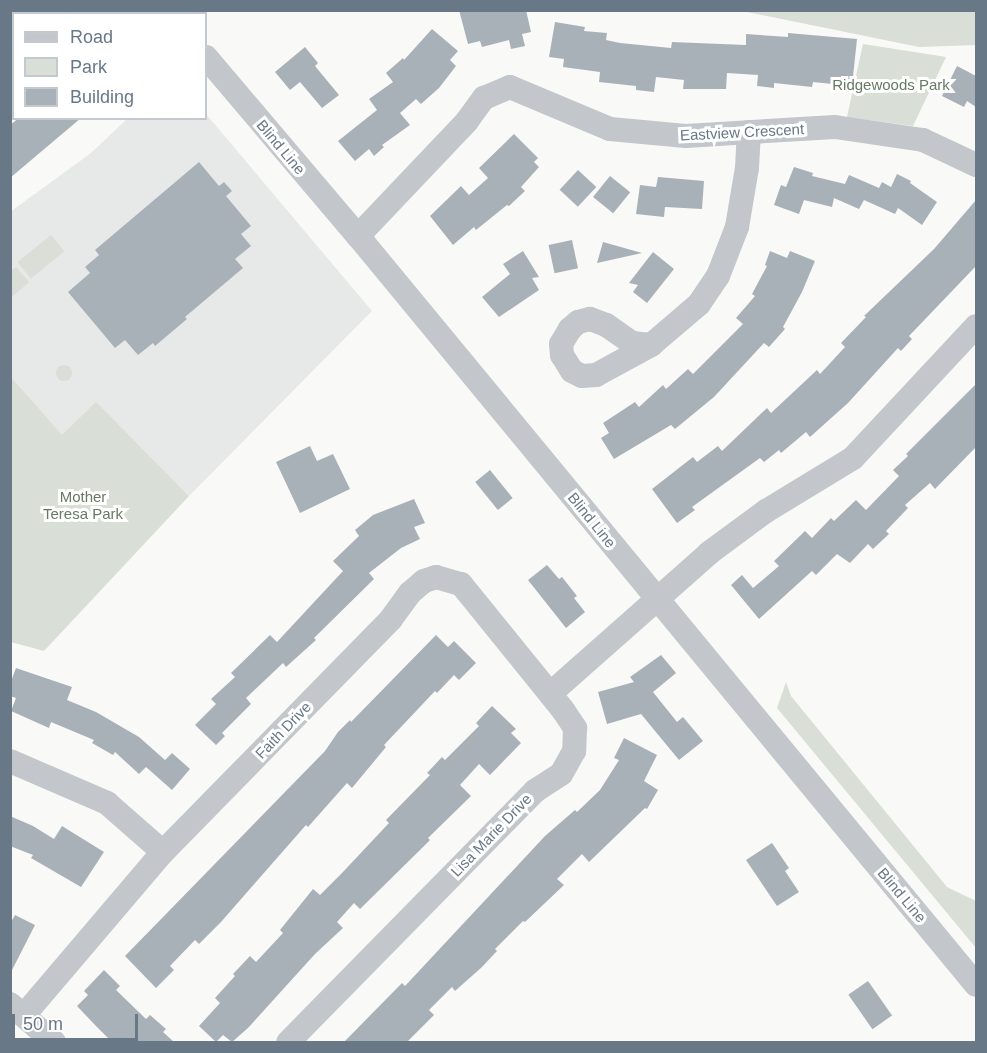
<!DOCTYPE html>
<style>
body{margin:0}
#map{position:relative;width:987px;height:1053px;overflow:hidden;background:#f9f9f7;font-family:Helvetica,sans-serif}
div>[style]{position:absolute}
.built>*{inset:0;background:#e7e8e8}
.green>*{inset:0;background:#d9ded6;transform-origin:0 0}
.round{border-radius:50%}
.building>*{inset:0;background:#a9b1b8;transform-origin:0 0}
.minor>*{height:24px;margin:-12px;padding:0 12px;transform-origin:12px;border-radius:12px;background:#c3c6ca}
span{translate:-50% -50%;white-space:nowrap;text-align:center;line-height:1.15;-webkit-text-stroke:6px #fff;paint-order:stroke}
.park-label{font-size:15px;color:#667a64}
.street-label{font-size:15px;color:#697887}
.frame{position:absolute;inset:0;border:12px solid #697887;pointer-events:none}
.legend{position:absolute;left:12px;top:12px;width:195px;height:108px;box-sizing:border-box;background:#fff;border:2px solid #c3c9cf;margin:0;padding:8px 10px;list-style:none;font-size:18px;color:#697887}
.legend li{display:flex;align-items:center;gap:12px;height:30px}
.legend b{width:30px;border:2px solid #c3c9cf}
.scale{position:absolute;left:12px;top:1014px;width:126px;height:27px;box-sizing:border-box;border:3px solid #697887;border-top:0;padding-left:8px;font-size:18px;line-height:21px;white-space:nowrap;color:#697887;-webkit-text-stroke:4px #fff;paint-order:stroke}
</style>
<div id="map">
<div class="built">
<div style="clip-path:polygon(206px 114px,372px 311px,189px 496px,96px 403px,62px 436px,11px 377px,10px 212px,91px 153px,127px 119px,206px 118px)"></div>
</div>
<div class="green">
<div style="clip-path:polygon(742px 11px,976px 11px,976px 45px,919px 47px)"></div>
<div style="clip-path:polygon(863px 44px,946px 57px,913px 126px,847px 117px)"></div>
<div style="left:51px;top:235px;width:21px;height:43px;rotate:51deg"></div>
<div style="clip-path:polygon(16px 267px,29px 282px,12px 297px,11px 271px)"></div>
<div class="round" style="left:56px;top:365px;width:16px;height:16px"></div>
<div style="clip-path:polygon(11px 377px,62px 435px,96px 402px,189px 496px,44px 651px,11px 642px)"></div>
<div style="clip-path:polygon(786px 682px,791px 696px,947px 887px,976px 901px,976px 948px,777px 708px)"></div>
</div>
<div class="building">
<div style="clip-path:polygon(459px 10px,526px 10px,531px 32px,522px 34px,525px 46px,511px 49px,509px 40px,482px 47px,480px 41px,468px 44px)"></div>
<div style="clip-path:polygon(555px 22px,585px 27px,584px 31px,607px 33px,606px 40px,620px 43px,671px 48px,672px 42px,746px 45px,746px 34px,788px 37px,788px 33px,857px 39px,852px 86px,813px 82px,812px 87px,774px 83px,774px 88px,757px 86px,758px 75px,727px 73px,726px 89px,683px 89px,684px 80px,656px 77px,654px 92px,636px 90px,636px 86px,599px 82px,600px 72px,563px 67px,564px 59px,549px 57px)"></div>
<div style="clip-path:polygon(432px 29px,458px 51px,450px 60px,456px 66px,439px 88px,421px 104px,416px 99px,400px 113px,410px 125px,382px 145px,384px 147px,374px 156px,369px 149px,355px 161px,338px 141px,377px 110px,369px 99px,393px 82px,386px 73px,403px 58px,404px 60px)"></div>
<div style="clip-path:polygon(305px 47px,318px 63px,315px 66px,339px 95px,322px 108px,300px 82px,290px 90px,275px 72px)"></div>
<div style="clip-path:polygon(957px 66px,976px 76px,976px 107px,967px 101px,964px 107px,942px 96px)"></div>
<div style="clip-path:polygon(19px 118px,81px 118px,10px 178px,10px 125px)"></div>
<div style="clip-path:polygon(514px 134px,538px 158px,534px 162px,539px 167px,521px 187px,525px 191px,509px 206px,507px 205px,476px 230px,474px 227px,453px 245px,430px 216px,461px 186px,469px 195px,488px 178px,479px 168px)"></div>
<div style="clip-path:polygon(199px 162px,219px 186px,224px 182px,232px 191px,226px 196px,251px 226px,241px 234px,251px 246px,235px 259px,243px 268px,185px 317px,187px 319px,155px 346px,153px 343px,138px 355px,125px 340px,115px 348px,68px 292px,90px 273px,85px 267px,99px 255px,95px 250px)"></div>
<div style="clip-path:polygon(794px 167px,813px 173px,812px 176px,845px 184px,849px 175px,879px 188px,882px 182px,891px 187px,897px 174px,911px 181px,910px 183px,937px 202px,922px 225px,898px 208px,895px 214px,864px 200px,859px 209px,834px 198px,832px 207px,804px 200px,799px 214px,774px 205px,781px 185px,786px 187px)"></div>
<div style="left:578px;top:170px;width:25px;height:27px;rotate:43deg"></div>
<div style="left:610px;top:176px;width:26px;height:27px;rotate:39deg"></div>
<div style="clip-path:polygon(658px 177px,704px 181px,702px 209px,665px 207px,664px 217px,636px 214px,640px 185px,656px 187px)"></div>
<div style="clip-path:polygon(976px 200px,976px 266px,909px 336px,912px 339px,901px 351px,898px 348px,848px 403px,810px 437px,806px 432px,781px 453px,779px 450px,764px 462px,760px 458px,692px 507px,695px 510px,677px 523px,652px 489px,693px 457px,697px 462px,718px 446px,722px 451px,767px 408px,771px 413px,817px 370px,820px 374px,845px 347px,841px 343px,866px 317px,864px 316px,934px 249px)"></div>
<div style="left:572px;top:240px;width:29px;height:24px;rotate:78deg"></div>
<div style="clip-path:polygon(603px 242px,642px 253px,597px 263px)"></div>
<div style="clip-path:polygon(523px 251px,539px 277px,532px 278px,539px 290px,499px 317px,482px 297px,510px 274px,503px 264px)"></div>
<div style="clip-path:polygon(770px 251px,787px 258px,790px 251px,815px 261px,802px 292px,783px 327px,785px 329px,769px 347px,764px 343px,714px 397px,675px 429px,671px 425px,614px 459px,601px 438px,609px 433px,603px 423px,635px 402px,639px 407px,663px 385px,666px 389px,688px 369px,693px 374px,743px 324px,736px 318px,755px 296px,752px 294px,767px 266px,765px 265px)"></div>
<div style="clip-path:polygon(653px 252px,674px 269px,647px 303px,633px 292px,638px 285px,629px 283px)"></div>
<div style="clip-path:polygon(976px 384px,976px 447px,935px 489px,930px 483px,905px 505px,908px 508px,886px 531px,889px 534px,873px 549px,868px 544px,850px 563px,837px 554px,816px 575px,812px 571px,759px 619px,731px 585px,742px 575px,753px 588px,779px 566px,774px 561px,805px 531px,812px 538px,831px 518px,834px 521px,856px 500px,866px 510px,899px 476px,893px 470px,908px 456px,906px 454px)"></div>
<div style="clip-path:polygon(310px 446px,317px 461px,333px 454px,350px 489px,300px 513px,276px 462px)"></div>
<div style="left:490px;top:470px;width:36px;height:19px;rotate:51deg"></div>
<div style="clip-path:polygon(414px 499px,425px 523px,414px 527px,420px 539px,401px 548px,369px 573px,374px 579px,314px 638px,316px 640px,286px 667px,283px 663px,246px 698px,251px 704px,222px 733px,225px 736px,216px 745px,195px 725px,216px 704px,211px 699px,235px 677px,231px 673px,270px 635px,277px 642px,343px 571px,333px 561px,359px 536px,355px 530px,373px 515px)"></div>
<div style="clip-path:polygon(547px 565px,559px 579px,562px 577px,577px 596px,574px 598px,585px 612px,566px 628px,528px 580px)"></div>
<div style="clip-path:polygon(436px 635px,448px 647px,454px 641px,476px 663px,459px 680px,454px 675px,437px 693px,435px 691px,384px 745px,386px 747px,352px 788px,347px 783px,308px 827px,306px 825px,221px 922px,199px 944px,195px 940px,170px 966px,174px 970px,156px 988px,125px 956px,325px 751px,338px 732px,350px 720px,351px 722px)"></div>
<div style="clip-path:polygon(661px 655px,676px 673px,653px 692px,677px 722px,683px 717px,703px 741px,679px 760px,641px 714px,607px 724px,598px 692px,634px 682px,630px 677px)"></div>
<div style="clip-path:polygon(16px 668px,72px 687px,67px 700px,96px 712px,139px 737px,165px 760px,172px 753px,190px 769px,172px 790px,146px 767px,139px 774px,115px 752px,113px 755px,92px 743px,94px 740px,51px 722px,49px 728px,11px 711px,16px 698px,10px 696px,10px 684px)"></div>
<div style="clip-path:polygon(492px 706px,516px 729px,511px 733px,521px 743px,490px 775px,479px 764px,460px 785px,471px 796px,428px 838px,430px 840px,419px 851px,360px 909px,354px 903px,337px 922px,343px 928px,315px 954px,248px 1028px,232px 1042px,223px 1035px,216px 1042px,199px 1026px,220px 1003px,215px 998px,235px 976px,233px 974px,250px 956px,256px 962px,283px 933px,280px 930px,313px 889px,320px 895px,342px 873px,389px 823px,386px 820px,430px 775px,427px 773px,442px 757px,445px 760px,479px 726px,476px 723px)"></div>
<div style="clip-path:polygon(624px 738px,657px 755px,644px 781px,658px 790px,647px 809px,645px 808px,589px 862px,582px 854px,557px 879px,564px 885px,525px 922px,523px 921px,495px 949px,497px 951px,482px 967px,455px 991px,452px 987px,429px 1010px,434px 1015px,407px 1042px,344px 1042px,402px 983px,405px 986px,545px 836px,575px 810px,577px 812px,600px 790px,619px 760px,614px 758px)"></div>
<div style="clip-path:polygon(10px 816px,33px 826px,54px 839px,62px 826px,104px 852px,81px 887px,31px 858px,33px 855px,10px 846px)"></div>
<div style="clip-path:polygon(772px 843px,789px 868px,785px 871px,799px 892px,777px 906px,746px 860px)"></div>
<div style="clip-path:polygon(15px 915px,35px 925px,10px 974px,10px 924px)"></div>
<div style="clip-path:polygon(104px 970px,120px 986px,116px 990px,146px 1019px,150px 1015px,166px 1029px,163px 1032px,174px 1042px,112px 1042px,95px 1025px,77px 1006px,88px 995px,84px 991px)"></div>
<div style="left:868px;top:981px;width:42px;height:24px;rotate:55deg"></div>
</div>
<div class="minor">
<div style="left:166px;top:10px;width:4px;rotate:63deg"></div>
<div style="left:73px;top:14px;width:5px;rotate:-53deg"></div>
<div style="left:206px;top:57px;width:235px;rotate:49.7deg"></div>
<div style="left:358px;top:236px;width:971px;rotate:50.47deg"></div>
<div style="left:10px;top:74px;width:5px;rotate:-37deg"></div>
<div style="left:358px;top:236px;width:158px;rotate:-46.5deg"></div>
<div style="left:467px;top:121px;width:29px;rotate:-54deg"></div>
<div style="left:484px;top:98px;width:28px;rotate:-23deg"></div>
<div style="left:510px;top:87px;width:108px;rotate:22.8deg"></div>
<div style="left:610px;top:129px;width:76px;rotate:5.3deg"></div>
<div style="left:686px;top:136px;width:149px;rotate:-3.5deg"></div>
<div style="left:835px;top:127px;width:89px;rotate:8.4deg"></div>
<div style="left:923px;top:140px;width:59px;rotate:25.3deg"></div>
<div style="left:651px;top:345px;width:19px;rotate:-174deg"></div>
<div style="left:632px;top:343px;width:32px;rotate:-145deg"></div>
<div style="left:606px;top:325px;width:17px;rotate:-159deg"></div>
<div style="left:590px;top:319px;width:12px;rotate:166deg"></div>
<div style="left:578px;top:322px;width:11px;rotate:139deg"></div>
<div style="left:570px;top:329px;width:17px;rotate:121deg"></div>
<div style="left:561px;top:344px;width:11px;rotate:85deg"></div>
<div style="left:562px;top:355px;width:19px;rotate:58deg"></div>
<div style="left:572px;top:371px;width:11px;rotate:27deg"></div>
<div style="left:582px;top:376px;width:14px;rotate:-4deg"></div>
<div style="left:596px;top:375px;width:63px;rotate:-28.6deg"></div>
<div style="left:651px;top:345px;width:63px;rotate:-40.5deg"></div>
<div style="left:699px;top:304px;width:34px;rotate:-56deg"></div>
<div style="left:718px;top:276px;width:53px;rotate:-68.8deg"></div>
<div style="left:737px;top:227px;width:60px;rotate:-80.4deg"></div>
<div style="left:747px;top:168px;width:36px;rotate:-87deg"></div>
<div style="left:551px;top:693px;width:211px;rotate:-41.5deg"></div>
<div style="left:709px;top:553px;width:71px;rotate:-36.4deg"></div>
<div style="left:766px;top:511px;width:102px;rotate:-31.3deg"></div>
<div style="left:853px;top:458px;width:180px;rotate:-47deg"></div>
<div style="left:10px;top:761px;width:106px;rotate:23.4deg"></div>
<div style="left:107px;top:803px;width:74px;rotate:41.2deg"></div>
<div style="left:10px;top:1004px;width:58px;rotate:40.8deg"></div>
<div style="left:25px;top:1014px;width:213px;rotate:-49.6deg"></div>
<div style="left:163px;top:852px;width:326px;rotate:-45.6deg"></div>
<div style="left:391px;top:619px;width:32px;rotate:-54deg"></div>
<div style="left:410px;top:593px;width:18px;rotate:-41deg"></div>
<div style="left:424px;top:581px;width:13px;rotate:-18deg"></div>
<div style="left:436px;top:577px;width:26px;rotate:16deg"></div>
<div style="left:461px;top:584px;width:162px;rotate:51deg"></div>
<div style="left:563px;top:710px;width:22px;rotate:56deg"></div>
<div style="left:575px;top:728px;width:23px;rotate:92deg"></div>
<div style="left:574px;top:751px;width:26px;rotate:119deg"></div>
<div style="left:561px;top:774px;width:31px;rotate:147deg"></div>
<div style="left:535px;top:791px;width:352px;rotate:134.5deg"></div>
</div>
<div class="park-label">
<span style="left:891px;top:85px">Ridgewoods Park</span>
<span style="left:83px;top:505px">Mother<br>Teresa Park</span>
</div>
<div class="street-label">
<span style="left:742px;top:132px;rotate:-3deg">Eastview Crescent</span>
<span style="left:281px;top:147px;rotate:50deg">Blind Line</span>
<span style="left:592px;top:520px;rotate:51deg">Blind Line</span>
<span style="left:283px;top:730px;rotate:-46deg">Faith Drive</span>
<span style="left:491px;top:835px;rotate:-46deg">Lisa Marie Drive</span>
<span style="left:902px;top:895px;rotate:50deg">Blind Line</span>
</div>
<div class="frame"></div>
<ul class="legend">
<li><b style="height:8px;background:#c3c6ca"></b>Road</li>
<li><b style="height:16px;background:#d9ded6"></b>Park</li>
<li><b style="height:16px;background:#a9b1b8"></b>Building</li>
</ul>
<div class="scale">50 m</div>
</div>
